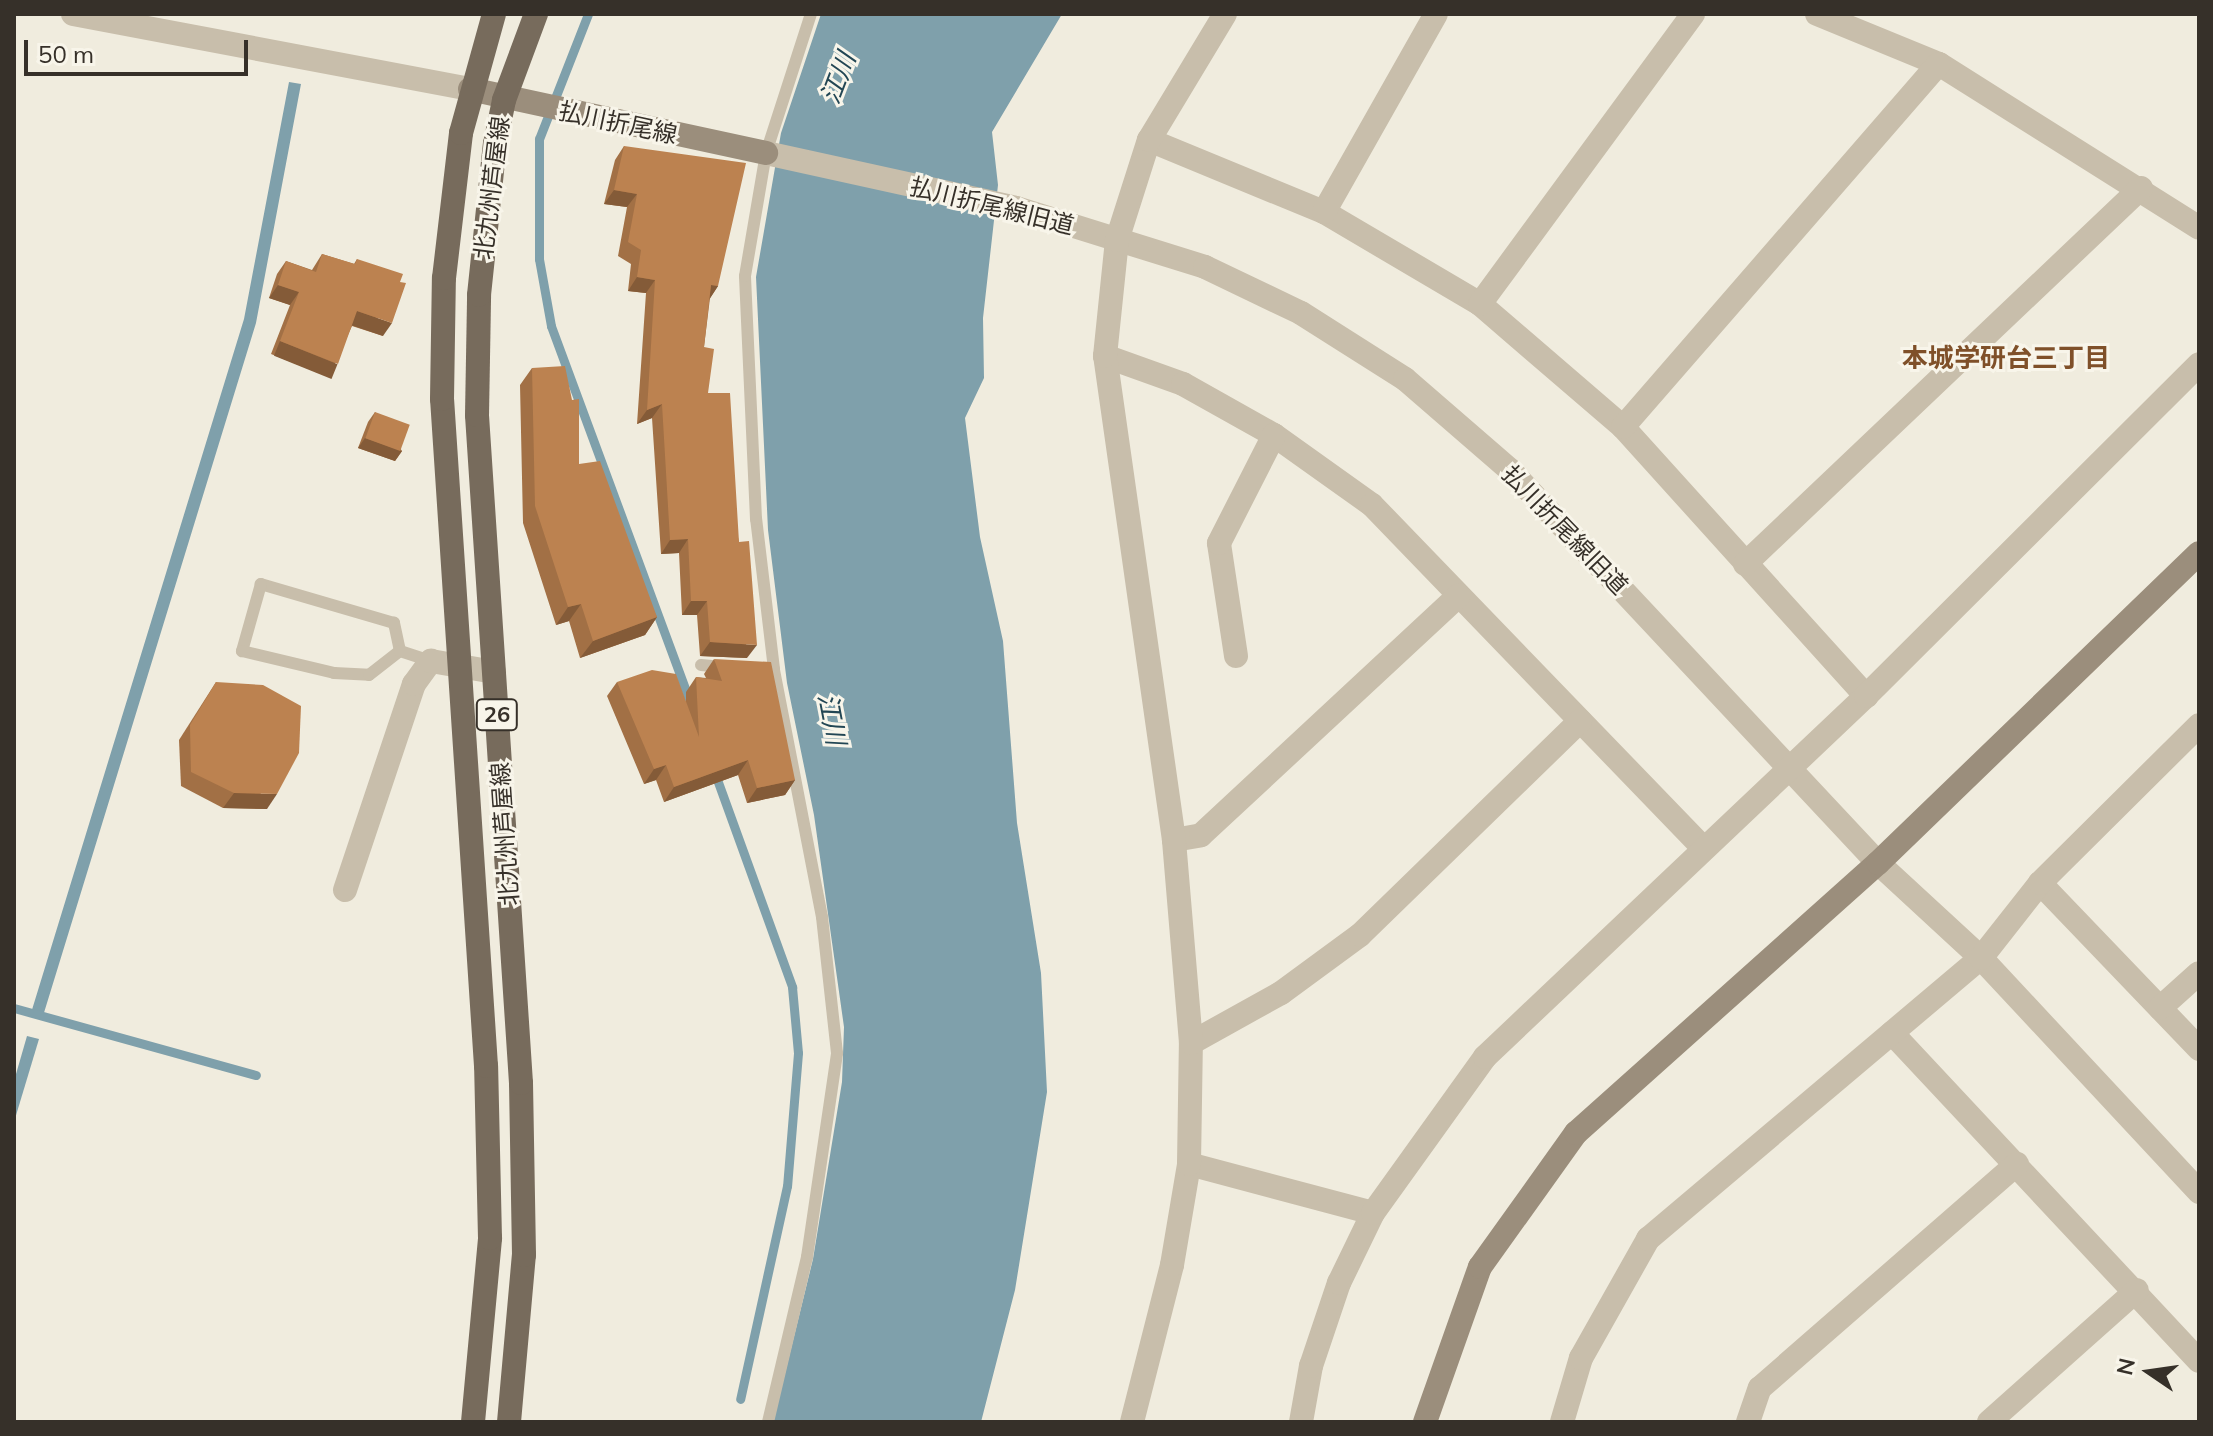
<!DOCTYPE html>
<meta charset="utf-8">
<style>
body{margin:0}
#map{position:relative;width:2213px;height:1436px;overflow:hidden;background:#f0ecde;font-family:Mulish,"Noto Sans JP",sans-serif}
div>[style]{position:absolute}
.water>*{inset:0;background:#7fa0ab}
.stream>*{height:9px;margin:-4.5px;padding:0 4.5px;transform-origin:4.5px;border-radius:4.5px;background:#7fa0ab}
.lane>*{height:12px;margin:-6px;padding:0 6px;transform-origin:6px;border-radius:6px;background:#c8beab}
.street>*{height:24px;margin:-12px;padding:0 12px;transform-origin:12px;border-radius:12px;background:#c8beab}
.secondary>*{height:24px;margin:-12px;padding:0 12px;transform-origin:12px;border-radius:12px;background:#9b8e7c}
.primary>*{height:24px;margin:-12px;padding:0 12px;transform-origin:12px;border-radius:12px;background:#776b5c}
.wall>*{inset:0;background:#a27045}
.shaded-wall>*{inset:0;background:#845b38;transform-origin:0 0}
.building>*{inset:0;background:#bc8250;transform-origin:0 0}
span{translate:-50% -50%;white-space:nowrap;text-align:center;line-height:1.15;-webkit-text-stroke:6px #f8f5ea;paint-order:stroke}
.shield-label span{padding:2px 6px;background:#f8f5ea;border:2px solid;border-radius:6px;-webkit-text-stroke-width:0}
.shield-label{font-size:22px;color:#363029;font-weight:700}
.street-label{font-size:24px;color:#363029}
.water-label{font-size:26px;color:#224654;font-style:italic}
.neighbourhood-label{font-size:26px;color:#7f5029;font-weight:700}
.frame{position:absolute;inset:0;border:16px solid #363029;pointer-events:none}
.north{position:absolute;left:2109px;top:1332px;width:80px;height:80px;-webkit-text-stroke:6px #f8f5ea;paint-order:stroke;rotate:283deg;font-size:22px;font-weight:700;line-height:32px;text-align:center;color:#363029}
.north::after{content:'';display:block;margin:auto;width:28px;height:36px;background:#363029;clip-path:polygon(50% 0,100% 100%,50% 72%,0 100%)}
.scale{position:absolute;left:24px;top:40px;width:224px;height:36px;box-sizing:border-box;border:4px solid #363029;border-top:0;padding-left:10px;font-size:24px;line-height:28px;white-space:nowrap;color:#363029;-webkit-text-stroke:6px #f8f5ea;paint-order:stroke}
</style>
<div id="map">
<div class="water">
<div style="clip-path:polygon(821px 14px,1062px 14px,992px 132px,998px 185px,983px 318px,984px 378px,965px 418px,980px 537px,1003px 641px,1017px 823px,1041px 973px,1047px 1092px,1015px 1290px,981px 1422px,773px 1422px,813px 1259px,842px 1082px,844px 1027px,814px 815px,787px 683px,768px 530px,756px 277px,781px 133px)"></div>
<div style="clip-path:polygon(289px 82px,301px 84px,256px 323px,43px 1016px,31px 1013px,244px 319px)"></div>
<div style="clip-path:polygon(27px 1036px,39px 1039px,14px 1122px,14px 1081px)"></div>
</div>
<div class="stream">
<div style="left:588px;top:14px;width:134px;rotate:111.4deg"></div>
<div style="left:539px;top:139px;width:120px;rotate:90deg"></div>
<div style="left:539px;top:259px;width:68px;rotate:79.8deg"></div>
<div style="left:551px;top:326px;width:399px;rotate:69.7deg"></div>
<div style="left:714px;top:771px;width:230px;rotate:70.1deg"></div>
<div style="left:792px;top:987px;width:66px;rotate:84.8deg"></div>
<div style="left:798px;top:1053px;width:133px;rotate:94.7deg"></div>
<div style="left:787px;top:1186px;width:218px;rotate:102.4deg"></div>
<div style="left:14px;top:1008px;width:251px;rotate:15.5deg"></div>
</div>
<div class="lane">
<div style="left:400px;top:651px;width:29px;rotate:-102deg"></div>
<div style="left:394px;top:623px;width:139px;rotate:-163.7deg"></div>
<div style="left:261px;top:584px;width:70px;rotate:105.8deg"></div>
<div style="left:242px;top:651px;width:95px;rotate:13.4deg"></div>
<div style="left:334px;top:673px;width:35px;rotate:3deg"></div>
<div style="left:369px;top:675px;width:39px;rotate:-38deg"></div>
<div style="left:400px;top:651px;width:33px;rotate:18deg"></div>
<div style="left:701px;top:665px;width:25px;rotate:5deg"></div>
<div style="left:768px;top:1422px;width:170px;rotate:-76.7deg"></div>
<div style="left:807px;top:1257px;width:206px;rotate:-81.6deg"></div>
<div style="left:837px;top:1053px;width:137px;rotate:-96.3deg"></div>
<div style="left:822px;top:917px;width:253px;rotate:-101deg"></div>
<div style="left:774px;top:669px;width:151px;rotate:-96.8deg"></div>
<div style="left:756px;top:519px;width:243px;rotate:-92.6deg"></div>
<div style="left:745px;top:276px;width:125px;rotate:-80.3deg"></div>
<div style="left:766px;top:153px;width:146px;rotate:-72.1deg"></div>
</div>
<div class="street">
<div style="left:73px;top:14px;width:404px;rotate:10.7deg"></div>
<div style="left:1817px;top:14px;width:132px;rotate:22.3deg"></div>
<div style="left:1939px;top:64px;width:307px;rotate:32.2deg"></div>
<div style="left:1149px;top:140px;width:189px;rotate:22.4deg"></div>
<div style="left:1324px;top:212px;width:181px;rotate:30.5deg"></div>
<div style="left:1480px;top:304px;width:189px;rotate:40.7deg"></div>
<div style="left:1623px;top:427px;width:363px;rotate:47.9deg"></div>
<div style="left:766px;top:153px;width:256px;rotate:12.4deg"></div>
<div style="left:1016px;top:208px;width:198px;rotate:17.3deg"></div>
<div style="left:1205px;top:267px;width:106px;rotate:25.6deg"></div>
<div style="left:1301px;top:313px;width:123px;rotate:32.4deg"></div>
<div style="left:1405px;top:379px;width:139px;rotate:40.9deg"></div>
<div style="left:1510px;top:470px;width:538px;rotate:46.88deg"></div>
<div style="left:1878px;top:863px;width:140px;rotate:42.7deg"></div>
<div style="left:1981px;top:958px;width:320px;rotate:47deg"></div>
<div style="left:1324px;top:212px;width:227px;rotate:-60.5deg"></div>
<div style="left:1480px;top:304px;width:360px;rotate:-53.7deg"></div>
<div style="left:1105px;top:356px;width:83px;rotate:19.7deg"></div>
<div style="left:1183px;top:384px;width:104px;rotate:29.3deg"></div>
<div style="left:1274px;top:435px;width:120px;rotate:35.5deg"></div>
<div style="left:1372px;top:505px;width:477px;rotate:46deg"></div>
<div style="left:1623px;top:427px;width:481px;rotate:-49deg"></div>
<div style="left:1745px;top:564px;width:546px;rotate:-43.52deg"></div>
<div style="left:1236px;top:656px;width:114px;rotate:-98.6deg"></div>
<div style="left:1219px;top:543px;width:121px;rotate:-63deg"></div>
<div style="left:1174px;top:840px;width:27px;rotate:-10deg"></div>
<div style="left:1201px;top:835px;width:352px;rotate:-42.9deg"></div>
<div style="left:2040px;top:883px;width:230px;rotate:46.2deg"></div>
<div style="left:345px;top:890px;width:217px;rotate:-71.5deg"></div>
<div style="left:414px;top:684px;width:29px;rotate:-54deg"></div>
<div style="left:431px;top:661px;width:64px;rotate:9.9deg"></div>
<div style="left:2160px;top:1008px;width:52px;rotate:-41.9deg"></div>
<div style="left:1892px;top:1033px;width:449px;rotate:46.9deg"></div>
<div style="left:1191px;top:1043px;width:103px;rotate:-29.1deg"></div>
<div style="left:1281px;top:993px;width:98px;rotate:-36.3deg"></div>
<div style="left:1360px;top:935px;width:307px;rotate:-44.2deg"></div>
<div style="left:1189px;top:1164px;width:190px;rotate:14.9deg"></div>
<div style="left:1132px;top:1422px;width:162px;rotate:-75.7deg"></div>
<div style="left:1172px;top:1265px;width:102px;rotate:-80.4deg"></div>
<div style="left:1189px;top:1164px;width:121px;rotate:-89.1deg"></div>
<div style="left:1191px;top:1043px;width:204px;rotate:-94.8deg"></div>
<div style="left:1174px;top:840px;width:489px;rotate:-98.1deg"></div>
<div style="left:1105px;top:356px;width:117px;rotate:-84.1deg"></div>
<div style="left:1117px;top:240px;width:105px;rotate:-72.3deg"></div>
<div style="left:1149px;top:140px;width:147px;rotate:-58.9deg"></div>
<div style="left:1301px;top:1422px;width:57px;rotate:-79.9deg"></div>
<div style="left:1311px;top:1366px;width:88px;rotate:-71.4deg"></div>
<div style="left:1339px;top:1283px;width:78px;rotate:-64.1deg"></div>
<div style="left:1373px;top:1213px;width:192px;rotate:-54.3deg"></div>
<div style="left:1485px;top:1057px;width:525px;rotate:-43.46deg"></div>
<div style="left:1866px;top:696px;width:470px;rotate:-44.9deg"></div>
<div style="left:1562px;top:1422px;width:67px;rotate:-73.5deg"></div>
<div style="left:1581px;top:1358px;width:137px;rotate:-60.6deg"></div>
<div style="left:1648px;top:1239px;width:436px;rotate:-40.2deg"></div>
<div style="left:1981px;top:958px;width:95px;rotate:-51.8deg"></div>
<div style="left:2040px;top:883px;width:224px;rotate:-44.8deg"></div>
<div style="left:1748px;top:1422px;width:36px;rotate:-71deg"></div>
<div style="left:1760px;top:1388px;width:341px;rotate:-41.1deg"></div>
<div style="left:1989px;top:1422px;width:198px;rotate:-41.7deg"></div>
</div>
<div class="secondary">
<div style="left:470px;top:89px;width:303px;rotate:12.2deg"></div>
<div style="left:1425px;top:1422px;width:164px;rotate:-70.5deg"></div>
<div style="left:1480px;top:1267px;width:165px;rotate:-54.4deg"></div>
<div style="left:1576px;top:1133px;width:405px;rotate:-41.8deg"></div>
<div style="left:1878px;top:863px;width:446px;rotate:-44deg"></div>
</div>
<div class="primary">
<div style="left:473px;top:1422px;width:185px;rotate:-84.7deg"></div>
<div style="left:490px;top:1238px;width:172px;rotate:-91.3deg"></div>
<div style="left:486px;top:1066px;width:668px;rotate:-93.77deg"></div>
<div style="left:442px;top:399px;width:121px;rotate:-89.1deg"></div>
<div style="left:444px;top:278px;width:146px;rotate:-83.3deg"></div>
<div style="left:461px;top:133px;width:123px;rotate:-74.5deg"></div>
<div style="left:509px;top:1422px;width:168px;rotate:-84.9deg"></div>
<div style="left:524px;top:1255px;width:172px;rotate:-91deg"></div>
<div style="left:521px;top:1083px;width:669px;rotate:-93.77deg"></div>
<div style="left:477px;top:415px;width:120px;rotate:-89deg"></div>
<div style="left:479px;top:295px;width:152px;rotate:-84deg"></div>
<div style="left:495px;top:144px;width:45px;rotate:-78.4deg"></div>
<div style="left:504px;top:100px;width:92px;rotate:-69.6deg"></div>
</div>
<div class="wall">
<div style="clip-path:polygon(624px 146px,718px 286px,710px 298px,704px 347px,708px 393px,739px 542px,747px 658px,700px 656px,697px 615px,682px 615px,679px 553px,661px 554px,652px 418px,637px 424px,646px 293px,628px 291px,631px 264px,618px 256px,627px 207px,604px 204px,615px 160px)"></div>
<div style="clip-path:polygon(322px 254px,354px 264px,357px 259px,383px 336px,352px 326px,329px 377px,271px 354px,290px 305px,269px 298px,277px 274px,286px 261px,312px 270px)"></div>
<div style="clip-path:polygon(532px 368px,579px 464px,657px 617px,645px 635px,580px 658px,569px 621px,556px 625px,523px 523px,520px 385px)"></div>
<div style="clip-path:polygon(375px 412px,402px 451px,395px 461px,358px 448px,368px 422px)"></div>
<div style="clip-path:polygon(714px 659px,795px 780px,785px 795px,747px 803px,738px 775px,664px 802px,656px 780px,644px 784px,607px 696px,617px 682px,686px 702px,686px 692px,696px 677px,706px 678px,704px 674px)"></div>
<div style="clip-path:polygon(216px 682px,267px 809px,223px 808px,181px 786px,179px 740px)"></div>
</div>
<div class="shaded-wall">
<div style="clip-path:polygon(614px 190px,637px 194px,627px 207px,604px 204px)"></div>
<div style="clip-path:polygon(637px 277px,655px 280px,646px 293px,628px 291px)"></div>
<div style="clip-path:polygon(278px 285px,299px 292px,290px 305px,269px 298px)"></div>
<div style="clip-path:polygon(711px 285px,718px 286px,709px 300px)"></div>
<div style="clip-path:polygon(357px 311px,392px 323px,383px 336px,348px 324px)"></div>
<div style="left:280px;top:341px;width:62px;height:16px;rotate:22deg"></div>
<div style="clip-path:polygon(662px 404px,652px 418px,637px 424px,647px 410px)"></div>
<div style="clip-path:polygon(365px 438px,402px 451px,395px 461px,358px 448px)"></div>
<div style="clip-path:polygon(688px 539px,679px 553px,661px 554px,670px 540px)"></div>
<div style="clip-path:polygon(691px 601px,707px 601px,697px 615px,682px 615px)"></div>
<div style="clip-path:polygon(581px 604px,569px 621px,556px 625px,568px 607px)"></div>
<div style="clip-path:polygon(657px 617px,645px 635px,580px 658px,593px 641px)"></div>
<div style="clip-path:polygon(710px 642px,757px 645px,747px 658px,700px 656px)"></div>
<div style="clip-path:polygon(748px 760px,738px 775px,664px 802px,674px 787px)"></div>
<div style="clip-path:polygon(666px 765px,656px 780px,644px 784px,654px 769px)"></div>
<div style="clip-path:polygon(795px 780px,785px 795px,747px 803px,757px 788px)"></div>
<div style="clip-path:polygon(234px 793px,277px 794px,267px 809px,223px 808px)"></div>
</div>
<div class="building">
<div style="clip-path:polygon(624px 146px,746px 163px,718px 286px,711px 285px,704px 347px,714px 349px,708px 393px,730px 393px,739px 542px,749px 541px,757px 645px,710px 642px,707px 601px,691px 601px,688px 539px,670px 540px,662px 404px,647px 410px,655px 280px,637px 277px,641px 250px,628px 242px,637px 194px,614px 190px)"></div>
<div style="clip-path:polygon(322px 254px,355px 264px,357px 259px,403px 274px,400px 282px,406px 283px,392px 323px,357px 311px,338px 364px,280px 341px,299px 292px,278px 285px,286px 261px,316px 272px)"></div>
<div style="clip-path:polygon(565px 366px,572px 400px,579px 399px,579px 464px,600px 461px,657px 617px,593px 641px,581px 604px,568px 607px,535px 506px,532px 368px)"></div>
<div style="left:375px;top:412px;width:37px;height:28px;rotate:20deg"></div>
<div style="clip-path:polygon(714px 659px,771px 662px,795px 780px,757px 788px,748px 760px,674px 787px,666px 765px,654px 769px,617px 682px,652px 670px,676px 674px,699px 737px,696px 677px,722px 681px)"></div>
<div style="clip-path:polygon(216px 682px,263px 685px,301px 706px,299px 753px,277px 794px,234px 793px,191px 772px,190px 725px)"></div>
</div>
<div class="shield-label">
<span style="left:497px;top:715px">26</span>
</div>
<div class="street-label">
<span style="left:618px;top:123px;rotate:12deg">払川折尾線</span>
<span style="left:492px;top:188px;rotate:-83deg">北九州芦屋線</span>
<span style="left:992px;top:206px;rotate:14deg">払川折尾線旧道</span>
<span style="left:1565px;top:530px;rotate:46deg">払川折尾線旧道</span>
<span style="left:505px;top:834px;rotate:-94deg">北九州芦屋線</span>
</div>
<div class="water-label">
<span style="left:838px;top:78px;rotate:-69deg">江川</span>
<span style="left:832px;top:719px;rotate:79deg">江川</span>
</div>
<div class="neighbourhood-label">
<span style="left:2006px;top:358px">本城学研台三丁目</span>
</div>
<div class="frame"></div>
<div class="north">N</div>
<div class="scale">50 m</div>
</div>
